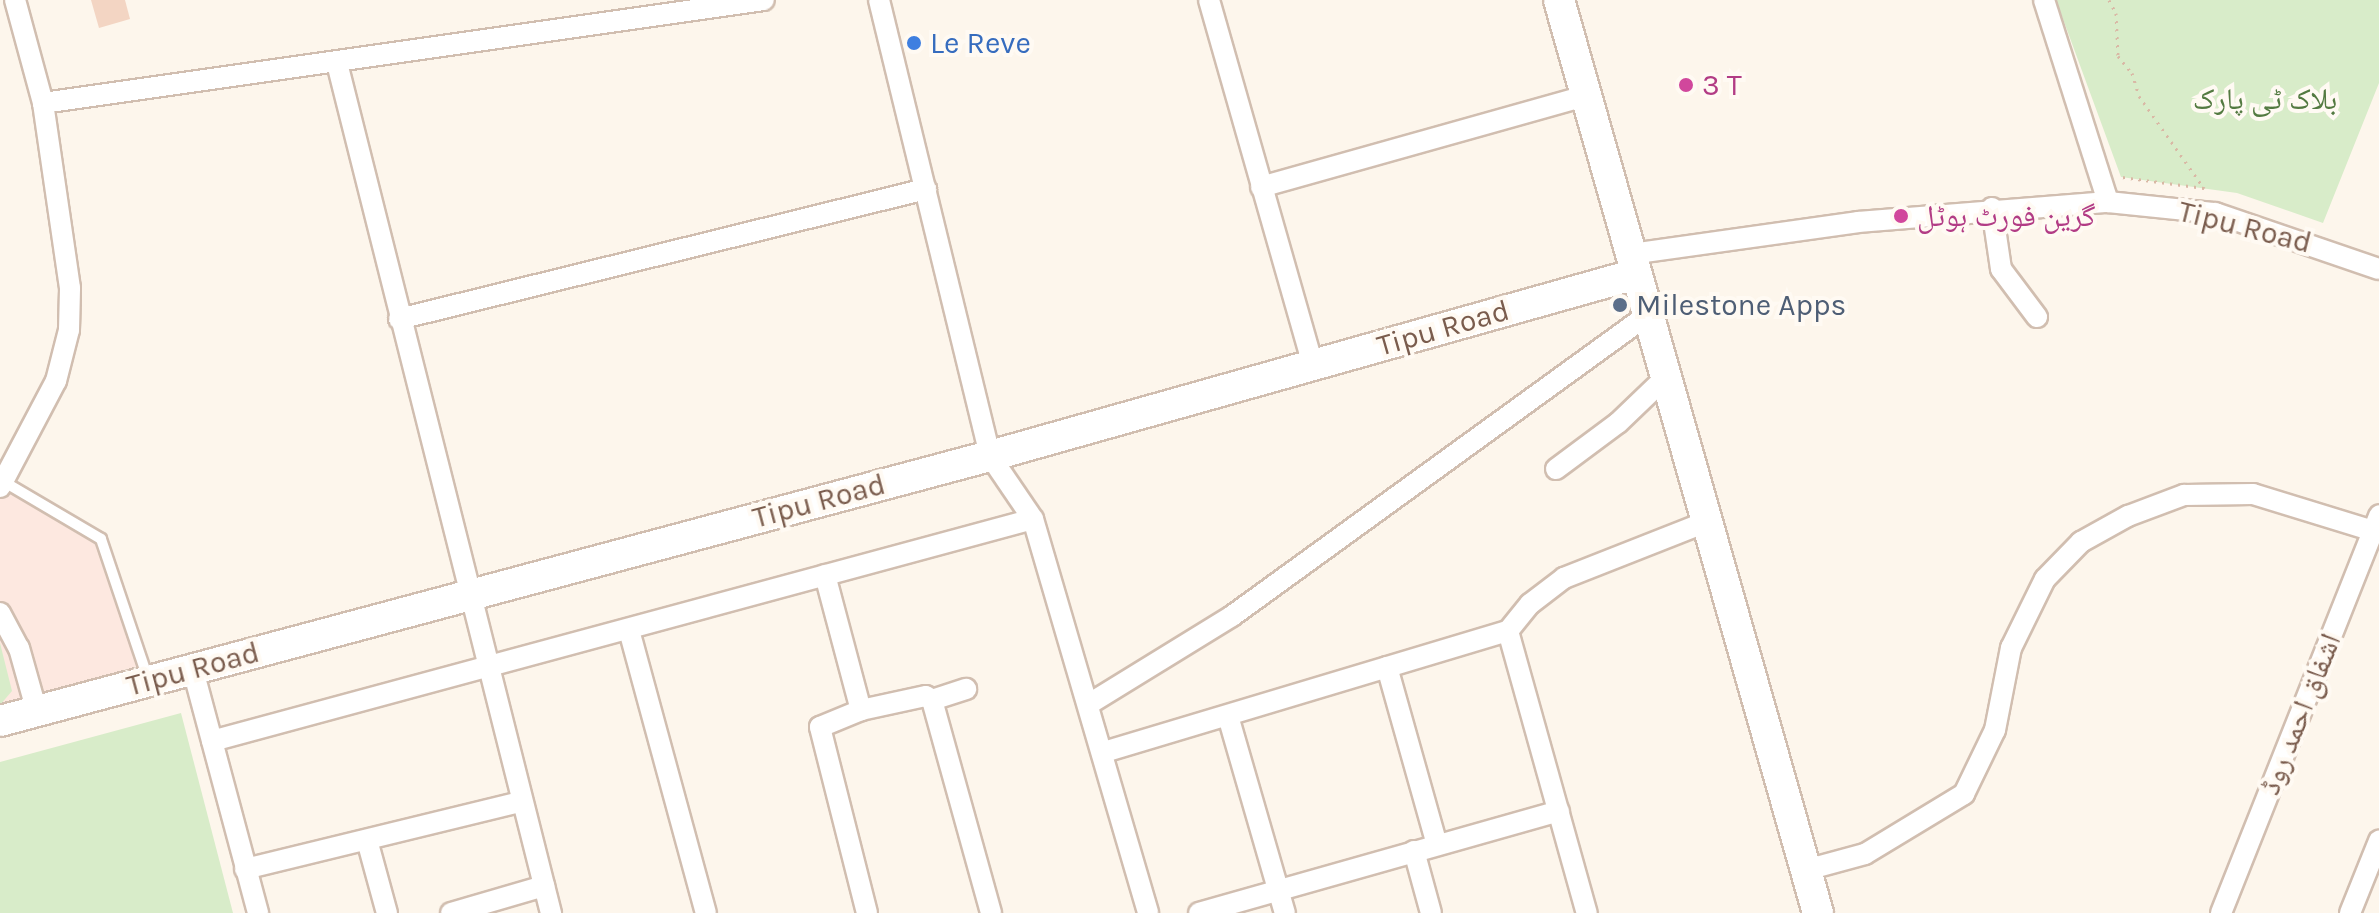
<!DOCTYPE html>
<meta charset="utf-8">
<style>
body{margin:0}
#map{position:relative;width:2379px;height:913px;overflow:hidden;background:#fdf6ec;font-family:Karla,"Noto Naskh Arabic",sans-serif}
div>[style]{position:absolute}
.commercial>*{inset:0;background:#fde8e0}
.green>*{inset:0;background:#d8ecc9}
.building>*{inset:0;background:#f3d5c3}
.path>*{height:3px;margin-top:-1.5px;transform-origin:0;background:repeating-linear-gradient(90deg,#d9b8a5 0 2px,transparent 0 8px)}
.roads{filter:drop-shadow(2px 0 #d1beb0) drop-shadow(-2px 0 #d1beb0) drop-shadow(0 2px #d1beb0) drop-shadow(0 -2px #d1beb0)}
.lane>*{height:10px;margin:-5px;padding:0 5px;transform-origin:5px;border-radius:5px;background:#fff}
.street>*{height:20px;margin:-10px;padding:0 10px;transform-origin:10px;border-radius:10px;background:#fff}
.secondary>*{height:30px;margin:-15px;padding:0 15px;transform-origin:15px;border-radius:15px;background:#fff}
.dots>*{width:22px;height:22px;translate:-50% -50%;box-sizing:border-box;border:4px solid #fffaf3;border-radius:50%}
span{translate:-50% -50%;white-space:nowrap;text-align:center;line-height:1.15;-webkit-text-stroke:8px #fffaf3;paint-order:stroke}
.shop-label{font-size:30px;color:#366cbe}
.left{translate:0 -50%;text-align:left}
.hotel-label{font-size:30px;color:#b23c85}
.park-label{font-size:30px;color:#537a41}
.street-label{font-size:30px;color:#7a5c4d}
.service-label{font-size:30px;color:#4e5e75}
</style>
<div id="map">
<div class="commercial">
<div style="clip-path:polygon(0 477px,101px 539px,145px 691px,0 730px)"></div>
</div>
<div class="green">
<div style="clip-path:polygon(2056px 0,2379px 0,2379px 83px,2323px 223px,2237px 193px,2121px 177px)"></div>
<div style="clip-path:polygon(0 643px,12px 691px,0 705px)"></div>
<div style="clip-path:polygon(181px 713px,233px 913px,0 913px,0 762px)"></div>
</div>
<div class="building">
<div style="clip-path:polygon(91px 0,125px 0,130px 19px,99px 28px)"></div>
</div>
<div class="path">
<div style="left:2109px;top:0;width:15px;rotate:62deg"></div>
<div style="left:2116px;top:13px;width:43px;rotate:87.3deg"></div>
<div style="left:2118px;top:56px;width:22px;rotate:51deg"></div>
<div style="left:2132px;top:73px;width:24px;rotate:73deg"></div>
<div style="left:2139px;top:96px;width:113px;rotate:54.8deg"></div>
<div style="left:2204px;top:188px;width:83px;rotate:-172.4deg"></div>
</div>
<div class="roads">
<div class="lane">
<div style="left:1px;top:480px;width:116px;rotate:30.5deg"></div>
<div style="left:101px;top:539px;width:148px;rotate:71.4deg"></div>
</div>
<div class="street">
<div style="left:879px;top:0;width:469px;rotate:76.3deg"></div>
<div style="left:990px;top:456px;width:76px;rotate:55.7deg"></div>
<div style="left:1033px;top:519px;width:410px;rotate:73.7deg"></div>
<div style="left:1209px;top:0;width:379px;rotate:74.1deg"></div>
<div style="left:2044px;top:0;width:212px;rotate:72.4deg"></div>
<div style="left:337px;top:63px;width:877px;rotate:75.87deg"></div>
<div style="left:43px;top:103px;width:728px;rotate:-8.13deg"></div>
<div style="left:1261px;top:187px;width:340px;rotate:-15.7deg"></div>
<div style="left:1992px;top:208px;width:62px;rotate:81.6deg"></div>
<div style="left:2001px;top:269px;width:60px;rotate:53.1deg"></div>
<div style="left:1631px;top:254px;width:229px;rotate:-8deg"></div>
<div style="left:1858px;top:222px;width:251px;rotate:-4.6deg"></div>
<div style="left:2108px;top:202px;width:108px;rotate:5.9deg"></div>
<div style="left:2215px;top:213px;width:173px;rotate:18.9deg"></div>
<div style="left:399px;top:319px;width:543px;rotate:-13.86deg"></div>
<div style="left:1556px;top:469px;width:77px;rotate:-36.6deg"></div>
<div style="left:1618px;top:423px;width:65px;rotate:-43.8deg"></div>
<div style="left:0;top:487px;width:120px;rotate:-62.2deg"></div>
<div style="left:56px;top:381px;width:53px;rotate:-75.7deg"></div>
<div style="left:69px;top:330px;width:42px;rotate:-88.6deg"></div>
<div style="left:70px;top:288px;width:187px;rotate:-98.3deg"></div>
<div style="left:43px;top:103px;width:107px;rotate:-105.2deg"></div>
<div style="left:825px;top:575px;width:140px;rotate:75.1deg"></div>
<div style="left:0;top:613px;width:40px;rotate:62deg"></div>
<div style="left:19px;top:648px;width:66px;rotate:74.3deg"></div>
<div style="left:629px;top:630px;width:293px;rotate:74.8deg"></div>
<div style="left:1508px;top:631px;width:293px;rotate:74.4deg"></div>
<div style="left:1387px;top:667px;width:185px;rotate:74.3deg"></div>
<div style="left:193px;top:670px;width:252px;rotate:75deg"></div>
<div style="left:932px;top:700px;width:36px;rotate:-18deg"></div>
<div style="left:1089px;top:704px;width:168px;rotate:-31.6deg"></div>
<div style="left:1232px;top:616px;width:511px;rotate:-35.93deg"></div>
<div style="left:1228px;top:716px;width:205px;rotate:73.9deg"></div>
<div style="left:212px;top:741px;width:850px;rotate:-15.13deg"></div>
<div style="left:1104px;top:752px;width:422px;rotate:-16.7deg"></div>
<div style="left:1508px;top:631px;width:35px;rotate:-51deg"></div>
<div style="left:1530px;top:604px;width:43px;rotate:-37.4deg"></div>
<div style="left:1564px;top:578px;width:156px;rotate:-21.5deg"></div>
<div style="left:367px;top:840px;width:76px;rotate:74.7deg"></div>
<div style="left:1414px;top:851px;width:64px;rotate:74.7deg"></div>
<div style="left:245px;top:869px;width:283px;rotate:-13.7deg"></div>
<div style="left:1806px;top:870px;width:61px;rotate:-15.2deg"></div>
<div style="left:1865px;top:854px;width:116px;rotate:-31.2deg"></div>
<div style="left:1964px;top:794px;width:71px;rotate:-64.2deg"></div>
<div style="left:1995px;top:730px;width:84px;rotate:-79deg"></div>
<div style="left:2011px;top:648px;width:77px;rotate:-63.8deg"></div>
<div style="left:2045px;top:579px;width:52px;rotate:-45.8deg"></div>
<div style="left:2081px;top:542px;width:54px;rotate:-29deg"></div>
<div style="left:2128px;top:516px;width:60px;rotate:-20.6deg"></div>
<div style="left:2184px;top:495px;width:69px;rotate:-0.8deg"></div>
<div style="left:2253px;top:494px;width:126px;rotate:17.1deg"></div>
<div style="left:451px;top:913px;width:97px;rotate:-16.2deg"></div>
<div style="left:867px;top:913px;width:192px;rotate:-104.2deg"></div>
<div style="left:820px;top:727px;width:44px;rotate:-22.5deg"></div>
<div style="left:861px;top:710px;width:66px;rotate:-12.2deg"></div>
<div style="left:926px;top:696px;width:7px;rotate:34deg"></div>
<div style="left:932px;top:700px;width:221px;rotate:74.5deg"></div>
<div style="left:1199px;top:913px;width:374px;rotate:-15.8deg"></div>
<div style="left:2221px;top:913px;width:428px;rotate:-68.3deg"></div>
<div style="left:2350px;top:913px;width:78px;rotate:-68.1deg"></div>
</div>
<div class="secondary">
<div style="left:1559px;top:0;width:949px;rotate:74.16deg"></div>
<div style="left:0;top:721px;width:1025px;rotate:-14.99deg"></div>
<div style="left:990px;top:456px;width:671px;rotate:-15.73deg"></div>
</div>
</div>
<div class="dots">
<div style="left:914px;top:43px;background:#3f7fe0"></div>
<div style="left:1686px;top:85px;background:#d1479c"></div>
<div style="left:1901px;top:216px;background:#d1479c"></div>
<div style="left:1620px;top:305px;background:#5c6f8a"></div>
</div>
<div class="shop-label">
<span class="left" style="left:930px;top:43px">Le Reve</span>
</div>
<div class="hotel-label">
<span class="left" style="left:1702px;top:85px">3 T</span>
<span class="left" style="left:1917px;top:216px">گرین فورٹ ہوٹل</span>
</div>
<div class="park-label">
<span style="left:2265px;top:99px">بلاک ٹی پارک</span>
</div>
<div class="street-label">
<span style="left:2245px;top:227px;rotate:14deg">Tipu Road</span>
<span style="left:1443px;top:328px;rotate:-16deg">Tipu Road</span>
<span style="left:819px;top:501px;rotate:-15deg">Tipu Road</span>
<span style="left:193px;top:669px;rotate:-15deg">Tipu Road</span>
<span style="left:2300px;top:714px;rotate:-68deg">اشفاق احمد روڈ</span>
</div>
<div class="service-label">
<span class="left" style="left:1636px;top:305px">Milestone Apps</span>
</div>
</div>
